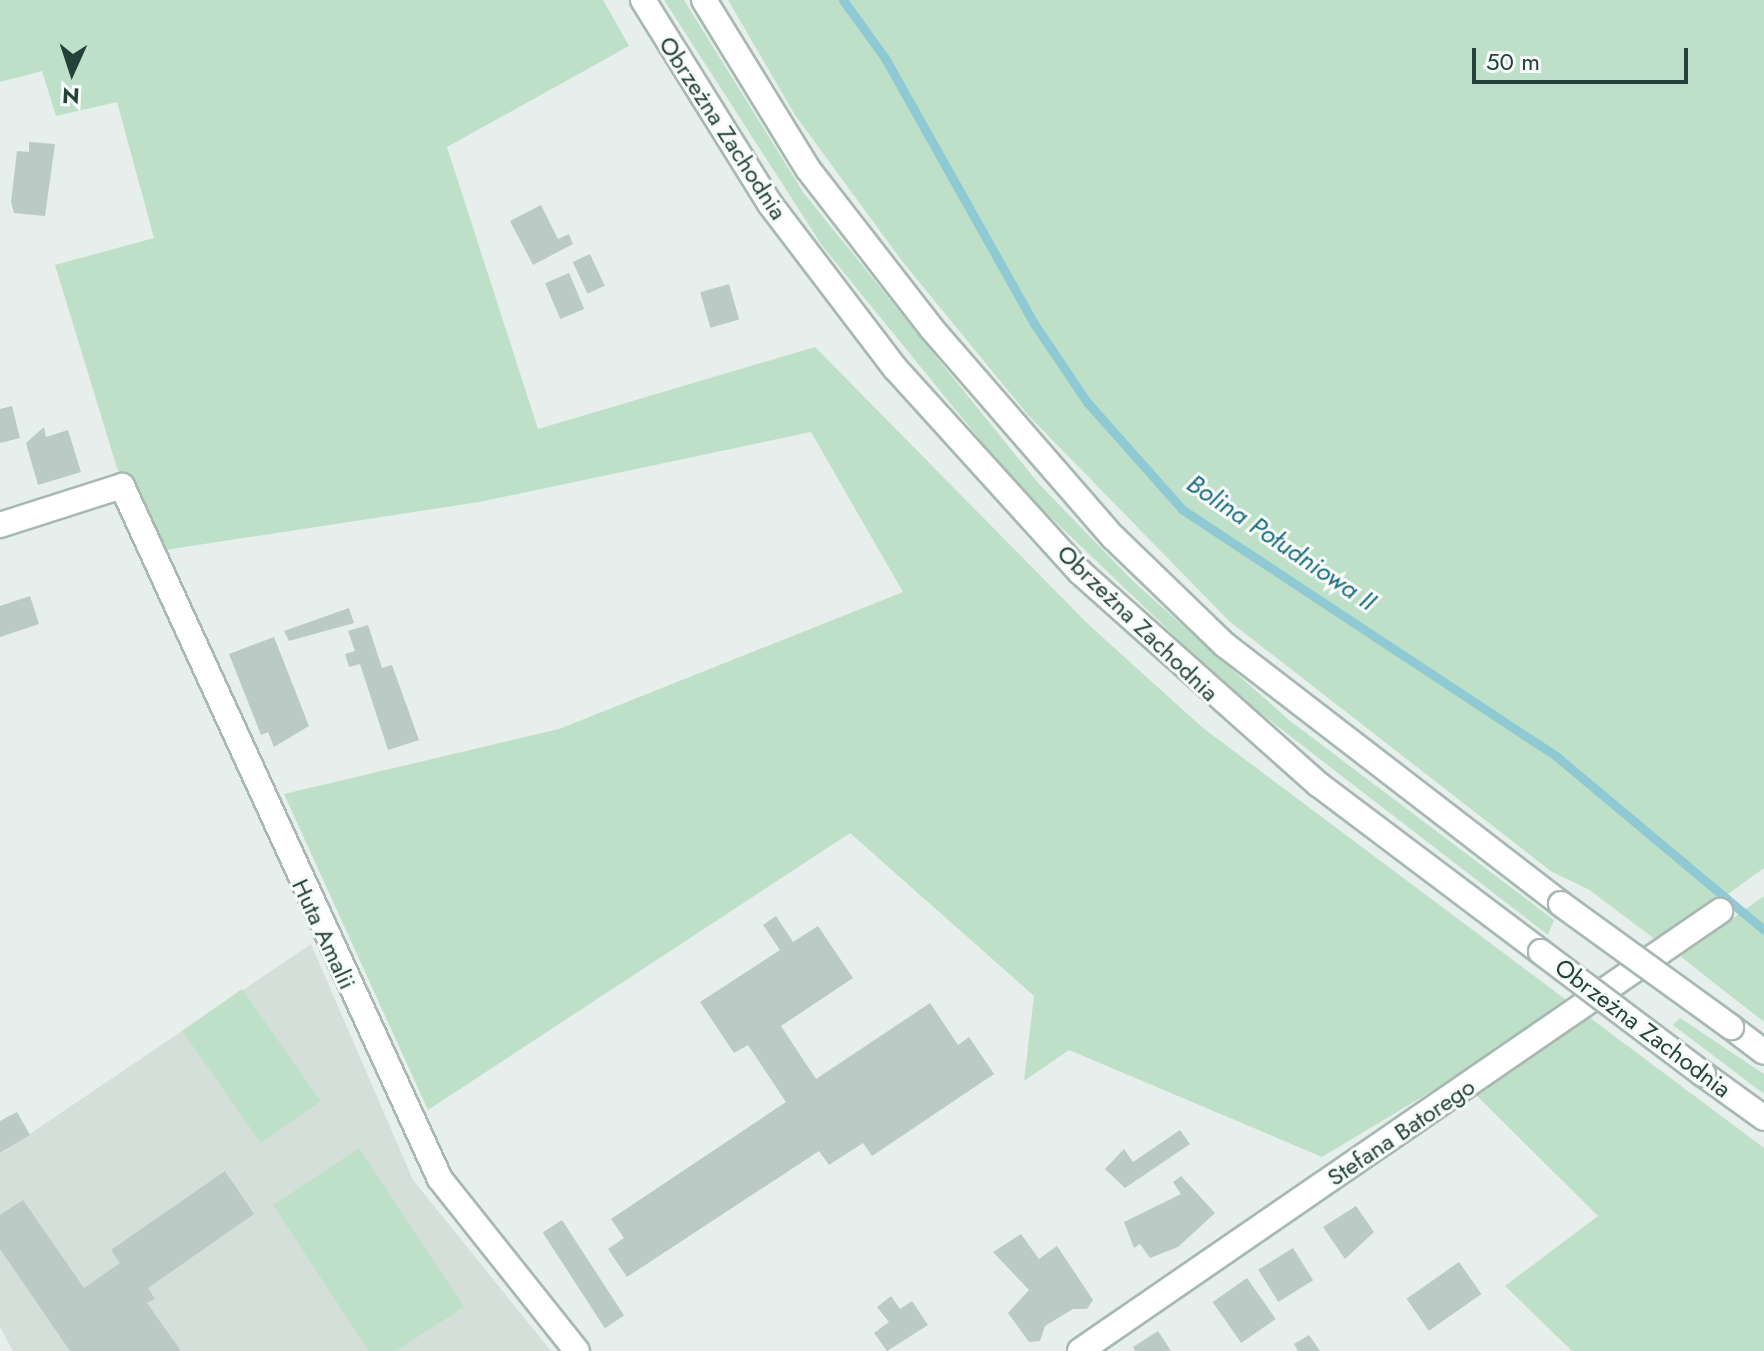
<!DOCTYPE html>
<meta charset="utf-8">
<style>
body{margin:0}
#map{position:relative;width:1764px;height:1351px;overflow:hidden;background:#e6efeb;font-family:Jost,sans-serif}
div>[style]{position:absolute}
.built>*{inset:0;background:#d4dfda}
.green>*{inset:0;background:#bfe0c8;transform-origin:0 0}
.stream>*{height:9px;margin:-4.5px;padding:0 4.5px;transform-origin:4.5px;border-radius:4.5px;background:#8ec9d4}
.building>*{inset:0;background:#bbcac4;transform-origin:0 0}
.roads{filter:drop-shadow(2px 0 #a8b8b2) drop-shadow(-2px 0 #a8b8b2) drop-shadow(0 2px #a8b8b2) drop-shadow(0 -2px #a8b8b2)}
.minor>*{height:24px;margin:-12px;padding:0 12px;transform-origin:12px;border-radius:12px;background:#fff}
.bridges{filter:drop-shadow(2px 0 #a8b8b2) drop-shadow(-2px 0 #a8b8b2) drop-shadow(0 2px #a8b8b2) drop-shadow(0 -2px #a8b8b2)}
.minor-bridge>*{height:24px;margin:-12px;padding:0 12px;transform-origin:12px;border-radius:12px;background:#fff}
span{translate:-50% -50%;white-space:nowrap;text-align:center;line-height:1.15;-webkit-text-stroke:6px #f7fbf9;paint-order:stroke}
.street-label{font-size:24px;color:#24423a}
.water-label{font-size:26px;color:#1c6f80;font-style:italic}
.north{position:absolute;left:32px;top:32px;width:80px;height:80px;-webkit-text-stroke:6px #f7fbf9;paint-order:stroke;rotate:183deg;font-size:22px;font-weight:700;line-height:32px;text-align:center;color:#24423a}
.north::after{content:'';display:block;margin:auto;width:28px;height:36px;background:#24423a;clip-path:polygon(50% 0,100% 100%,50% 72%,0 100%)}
.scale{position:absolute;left:1472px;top:48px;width:216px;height:36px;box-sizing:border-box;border:4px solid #24423a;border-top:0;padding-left:10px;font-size:24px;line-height:28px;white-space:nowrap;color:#24423a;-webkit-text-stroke:6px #f7fbf9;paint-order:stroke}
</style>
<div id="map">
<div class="built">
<div style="clip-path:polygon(311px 944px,413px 1180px,551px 1351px,13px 1351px,0 1327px,0 1154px)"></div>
</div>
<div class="green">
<div style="clip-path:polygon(0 0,603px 0,629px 46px,447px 147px,538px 429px,815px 347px,1089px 625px,1203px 728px,1764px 1148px,1764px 1351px,1572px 1351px,1505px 1286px,1598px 1216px,1457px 1076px,1322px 1157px,1069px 1050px,1024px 1081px,1034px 996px,850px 833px,428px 1110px,284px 794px,559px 729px,903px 592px,811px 432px,479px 502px,165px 550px,117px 468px,55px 265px,154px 238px,117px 102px,56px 116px,42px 71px,0 82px)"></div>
<div style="clip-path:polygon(664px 0,684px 0,803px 192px,1039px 484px,1135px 583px,1289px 720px,1554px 920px,1548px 935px,1233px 692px,1016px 484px,823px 247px)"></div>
<div style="clip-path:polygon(728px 0,1764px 0,1764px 868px,1660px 943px,1588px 889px,1552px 872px,1229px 621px,1028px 415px,902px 261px,795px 115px)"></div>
<div style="clip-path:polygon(1764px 896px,1764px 1022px,1680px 956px)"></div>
<div style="left:242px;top:989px;width:137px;height:73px;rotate:55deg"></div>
<div style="clip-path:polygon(1680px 1018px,1764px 1074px,1764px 1094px,1673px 1025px)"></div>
<div style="clip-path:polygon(359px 1148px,464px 1307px,396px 1351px,369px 1351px,273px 1205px)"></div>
</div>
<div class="stream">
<div style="left:843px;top:0;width:72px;rotate:54.1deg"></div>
<div style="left:885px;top:58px;width:303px;rotate:60.7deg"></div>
<div style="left:1033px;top:322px;width:97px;rotate:56deg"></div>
<div style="left:1087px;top:402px;width:144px;rotate:48.4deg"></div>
<div style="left:1183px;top:510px;width:447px;rotate:33.4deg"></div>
<div style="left:1556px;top:756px;width:271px;rotate:39.9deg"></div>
</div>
<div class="building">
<div style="clip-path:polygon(29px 142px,55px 144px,45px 216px,14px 213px,11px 202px,17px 151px,29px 152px)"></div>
<div style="clip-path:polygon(541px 205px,558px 239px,569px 234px,573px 244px,533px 265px,510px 221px)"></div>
<div style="left:590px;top:254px;width:35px;height:19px;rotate:65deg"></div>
<div style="left:569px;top:273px;width:39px;height:26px;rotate:67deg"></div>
<div style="left:729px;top:284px;width:37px;height:30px;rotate:74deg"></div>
<div style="clip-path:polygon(12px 406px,20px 438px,0 443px,0 409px)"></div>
<div style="clip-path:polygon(44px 427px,46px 437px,68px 430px,81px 472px,38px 485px,26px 443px)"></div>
<div style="clip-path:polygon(30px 596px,39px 624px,0 637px,0 606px)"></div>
<div style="clip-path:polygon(349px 608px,354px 623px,289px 641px,284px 631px)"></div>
<div style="clip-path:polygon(368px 625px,382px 668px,392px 665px,419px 740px,388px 750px,360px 664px,349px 667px,345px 654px,355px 651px,348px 631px)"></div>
<div style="clip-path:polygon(274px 637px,309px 726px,274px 747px,268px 732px,261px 735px,229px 654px)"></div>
<div style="clip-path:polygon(776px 916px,793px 942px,818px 926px,853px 978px,781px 1026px,816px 1079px,930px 1003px,958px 1045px,969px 1037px,994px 1074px,872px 1156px,863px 1143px,829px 1165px,819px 1151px,627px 1277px,608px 1249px,624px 1238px,611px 1219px,786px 1102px,748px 1045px,734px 1053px,700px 1002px,780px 950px,763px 925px)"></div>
<div style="clip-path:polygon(17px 1112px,30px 1135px,0 1153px,0 1121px)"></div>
<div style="clip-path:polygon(1180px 1130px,1190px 1144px,1125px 1188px,1105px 1169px,1124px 1149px,1133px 1162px)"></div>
<div style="clip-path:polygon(225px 1171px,254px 1214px,148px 1288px,155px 1299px,147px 1303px,181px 1351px,70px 1351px,0 1249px,0 1215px,23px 1200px,84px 1288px,120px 1263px,111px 1250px)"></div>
<div style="clip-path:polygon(1181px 1176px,1215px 1213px,1178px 1247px,1150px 1258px,1140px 1244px,1134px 1248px,1124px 1222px,1181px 1194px,1173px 1182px)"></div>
<div style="clip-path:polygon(1356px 1206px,1374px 1232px,1345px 1259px,1323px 1227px)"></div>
<div style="left:562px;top:1220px;width:114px;height:23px;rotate:57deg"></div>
<div style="clip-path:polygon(1021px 1234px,1039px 1259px,1057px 1246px,1093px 1300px,1087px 1309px,1073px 1309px,1045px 1326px,1040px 1341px,1029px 1342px,1008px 1313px,1029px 1290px,993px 1252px)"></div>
<div style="left:1293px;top:1248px;width:38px;height:41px;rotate:58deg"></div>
<div style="left:1459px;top:1262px;width:39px;height:64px;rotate:55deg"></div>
<div style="left:1247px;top:1278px;width:50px;height:42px;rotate:55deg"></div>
<div style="clip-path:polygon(891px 1296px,900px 1309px,912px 1301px,928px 1325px,887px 1351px,874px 1333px,889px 1322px,877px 1307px)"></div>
<div style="clip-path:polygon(1158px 1331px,1171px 1351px,1135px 1351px,1133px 1347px)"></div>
<div style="clip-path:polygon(1309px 1335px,1320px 1351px,1298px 1351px,1294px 1344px)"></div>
</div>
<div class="roads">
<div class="minor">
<div style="left:643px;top:0;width:240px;rotate:58.1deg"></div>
<div style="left:770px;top:204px;width:206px;rotate:52.7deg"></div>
<div style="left:895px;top:368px;width:275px;rotate:47.8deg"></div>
<div style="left:1080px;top:572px;width:319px;rotate:41.7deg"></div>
<div style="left:1318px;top:784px;width:279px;rotate:37deg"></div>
<div style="left:704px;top:0;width:198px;rotate:58.4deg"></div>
<div style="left:808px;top:169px;width:202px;rotate:52.2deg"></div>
<div style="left:932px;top:329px;width:276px;rotate:49deg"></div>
<div style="left:1113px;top:537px;width:156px;rotate:44deg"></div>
<div style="left:1225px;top:645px;width:424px;rotate:37.6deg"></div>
<div style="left:0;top:525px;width:128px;rotate:-17.7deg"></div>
<div style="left:122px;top:486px;width:762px;rotate:65.35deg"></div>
<div style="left:440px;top:1179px;width:220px;rotate:51.5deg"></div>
<div style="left:1731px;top:1027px;width:41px;rotate:37.1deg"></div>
<div style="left:1703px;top:1074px;width:75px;rotate:35.8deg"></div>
<div style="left:1080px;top:1351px;width:777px;rotate:-34.51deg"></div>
</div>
</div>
<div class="bridges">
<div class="minor-bridge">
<div style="left:1561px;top:904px;width:210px;rotate:35.9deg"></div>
<div style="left:1541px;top:952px;width:203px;rotate:37deg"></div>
</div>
</div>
<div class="street-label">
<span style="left:723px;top:128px;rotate:57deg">Obrzeżna Zachodnia</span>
<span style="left:1138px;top:623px;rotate:44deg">Obrzeżna Zachodnia</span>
<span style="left:324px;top:934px;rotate:65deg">Huta Amalii</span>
<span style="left:1643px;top:1028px;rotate:37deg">Obrzeżna Zachodnia</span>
<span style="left:1401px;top:1132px;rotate:-34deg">Stefana Batorego</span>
</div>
<div class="water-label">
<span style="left:1281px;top:543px;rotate:34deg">Bolina Południowa II</span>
</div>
<div class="north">N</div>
<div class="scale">50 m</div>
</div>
